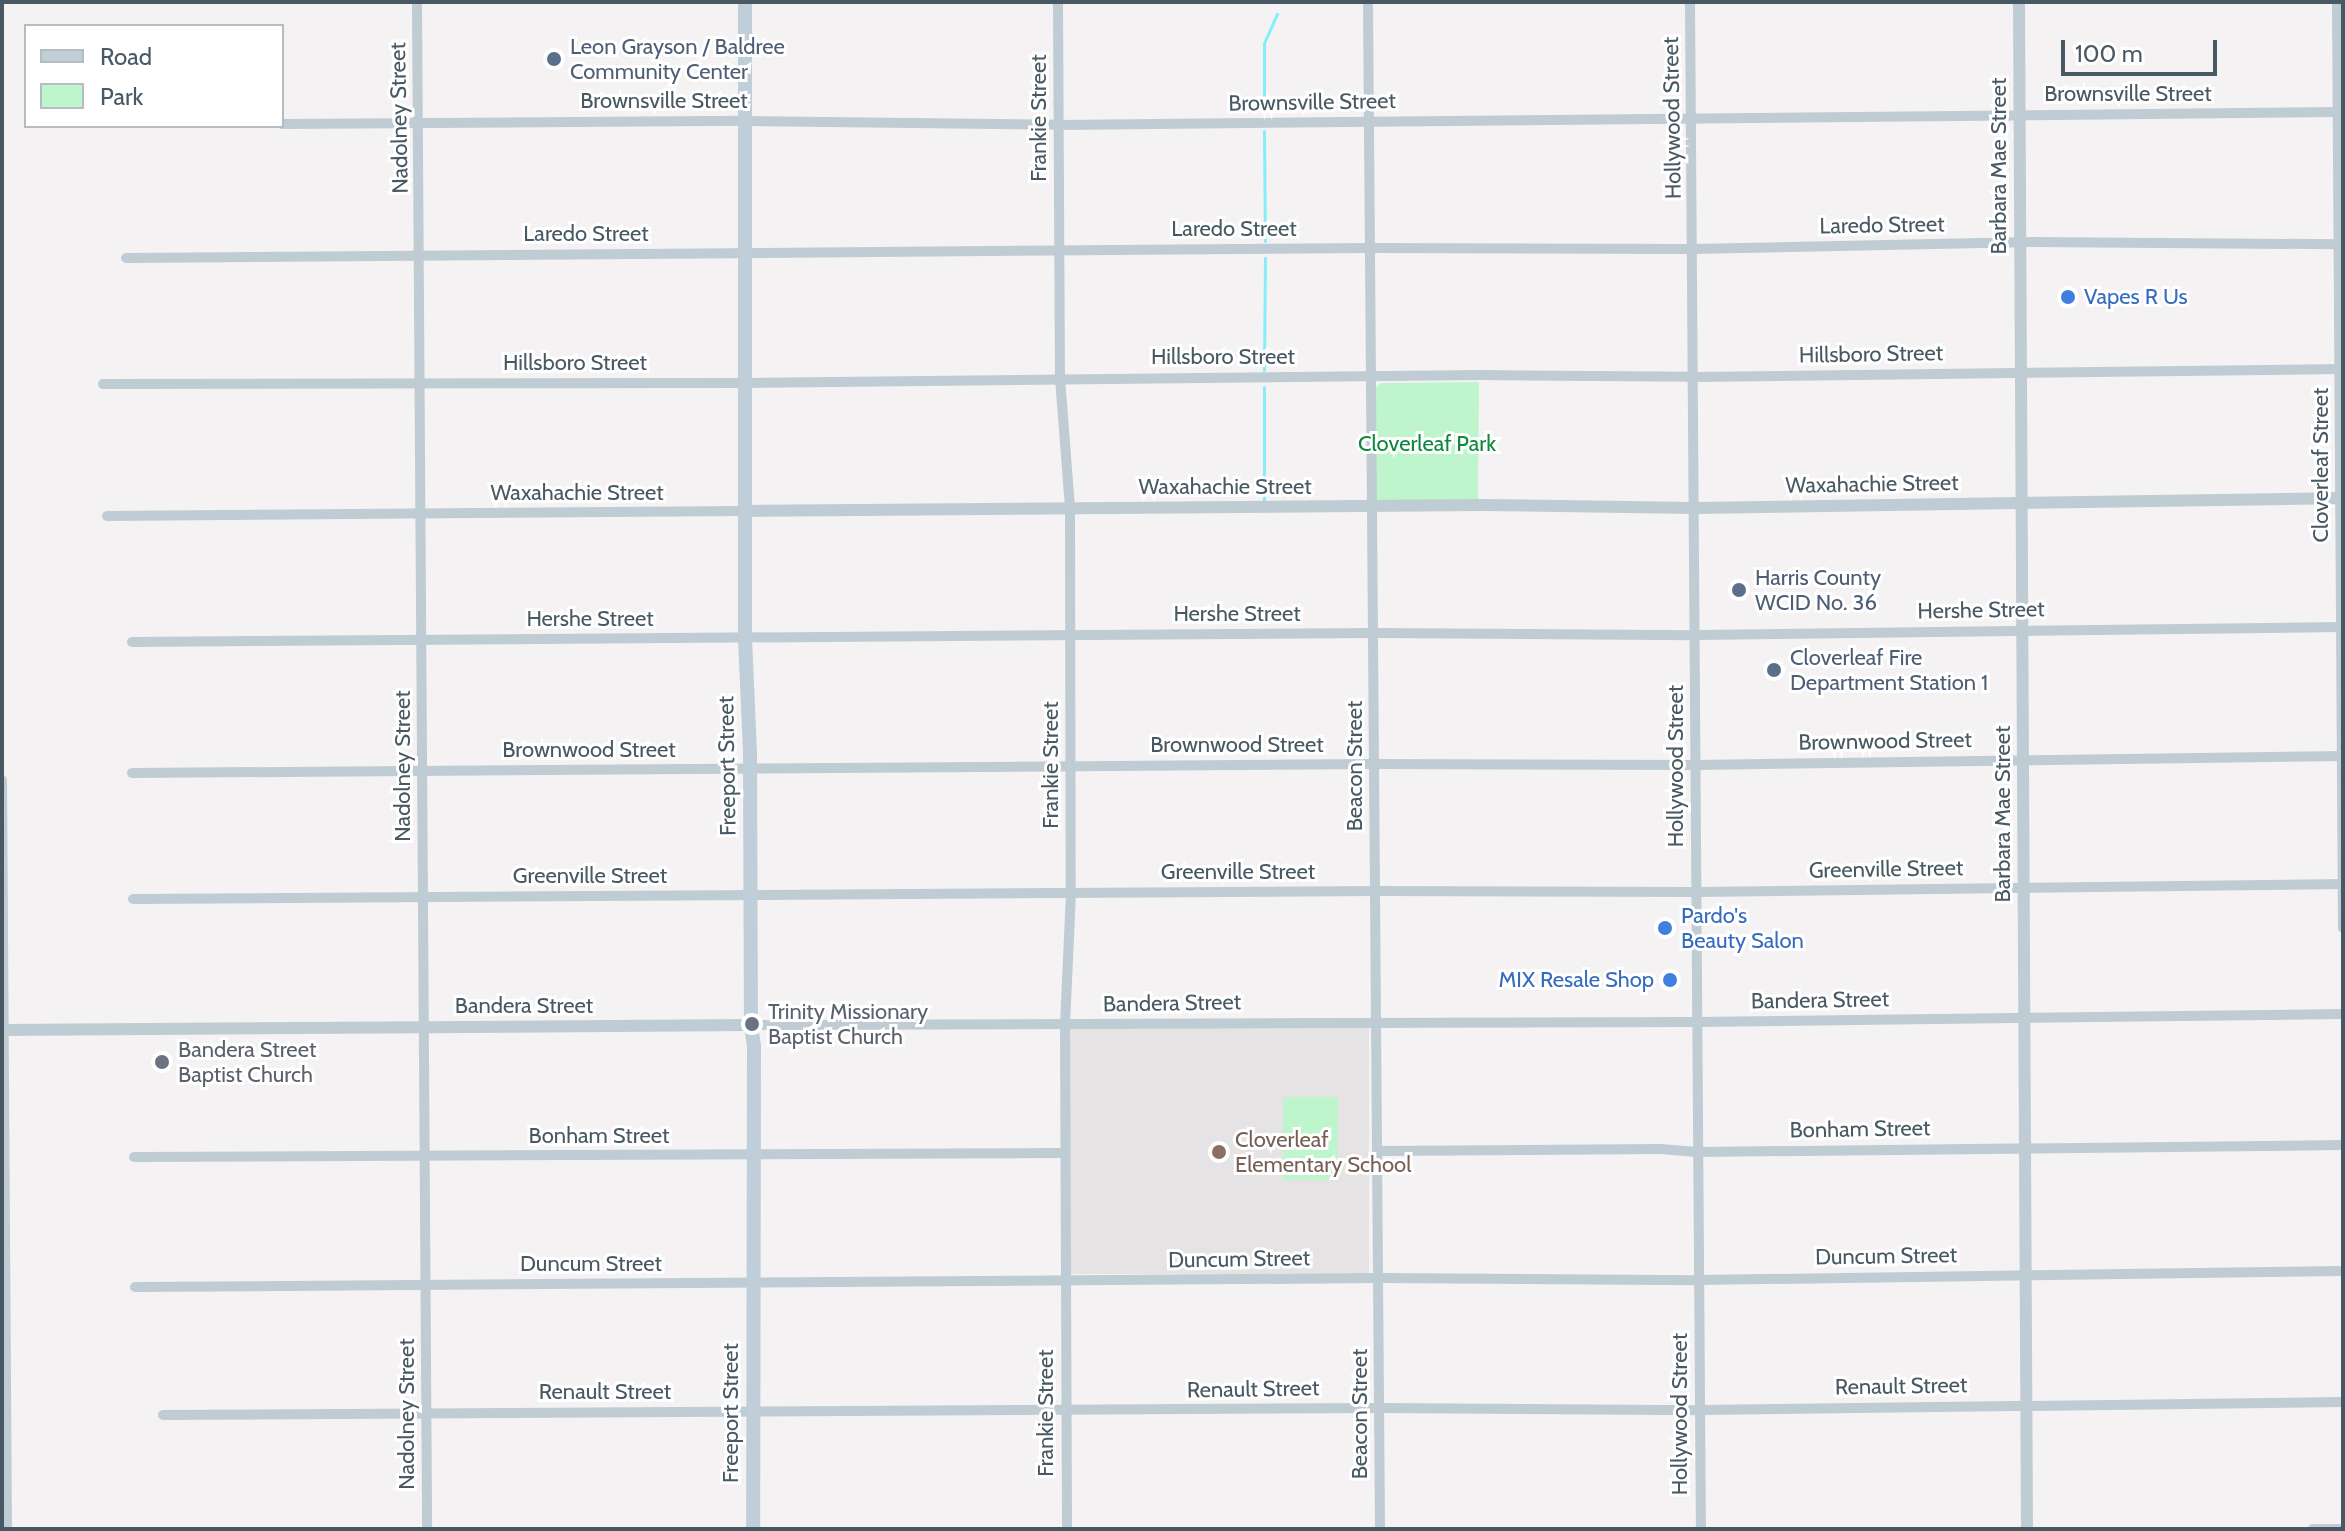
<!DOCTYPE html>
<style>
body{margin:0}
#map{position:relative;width:2345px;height:1531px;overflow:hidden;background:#f5f2f3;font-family:Cabin,sans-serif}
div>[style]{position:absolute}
.education>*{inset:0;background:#e6e3e5;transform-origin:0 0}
.green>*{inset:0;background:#bef5cd;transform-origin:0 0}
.stream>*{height:3px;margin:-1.5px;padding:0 1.5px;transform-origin:1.5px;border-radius:1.5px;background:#87edf7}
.minor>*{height:10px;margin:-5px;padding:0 5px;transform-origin:5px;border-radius:5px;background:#bfccd3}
.tertiary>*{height:12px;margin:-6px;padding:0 6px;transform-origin:6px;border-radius:6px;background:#bfccd3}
.secondary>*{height:14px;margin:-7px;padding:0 7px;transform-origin:7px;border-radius:7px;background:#bfced8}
.dots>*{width:22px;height:22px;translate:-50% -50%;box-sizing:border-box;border:4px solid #fff;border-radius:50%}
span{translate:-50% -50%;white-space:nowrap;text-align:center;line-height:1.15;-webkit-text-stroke:6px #fff;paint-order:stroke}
.service-label{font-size:22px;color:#4e5e75}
.left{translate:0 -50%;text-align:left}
.street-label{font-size:22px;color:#485963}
.shop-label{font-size:22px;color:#366cbe}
.right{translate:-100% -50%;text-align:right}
.park-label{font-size:22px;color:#0d893c}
.worship-label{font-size:22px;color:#5b616d}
.education-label{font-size:22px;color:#785e54}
.frame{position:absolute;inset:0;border:4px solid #485963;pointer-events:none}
.legend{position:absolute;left:24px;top:24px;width:260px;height:104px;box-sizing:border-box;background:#fff;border:2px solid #b6bdc1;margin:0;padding:10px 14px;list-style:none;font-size:24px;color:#485963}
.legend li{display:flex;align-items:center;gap:16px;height:40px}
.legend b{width:40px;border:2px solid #b6bdc1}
.scale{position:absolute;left:2061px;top:40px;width:156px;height:36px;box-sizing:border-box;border:4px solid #485963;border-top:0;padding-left:10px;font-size:24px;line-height:28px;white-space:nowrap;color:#485963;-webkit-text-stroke:6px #fff;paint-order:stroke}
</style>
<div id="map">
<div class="education">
<div style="left:1369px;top:1027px;width:247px;height:300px;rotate:90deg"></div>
</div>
<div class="green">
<div style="clip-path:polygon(1479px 382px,1478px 501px,1376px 500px,1375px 388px,1381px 383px)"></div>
<div style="left:1283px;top:1097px;width:55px;height:83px"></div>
</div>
<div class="stream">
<div style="left:1264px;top:114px;width:71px;rotate:-90deg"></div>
<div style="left:1264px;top:43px;width:32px;rotate:-66deg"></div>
<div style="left:1264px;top:131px;width:110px;rotate:89.5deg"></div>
<div style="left:1264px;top:370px;width:112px;rotate:-89.5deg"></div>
<div style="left:1264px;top:387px;width:116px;rotate:90deg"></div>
</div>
<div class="minor">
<div style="left:417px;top:2px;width:1527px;rotate:89.62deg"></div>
<div style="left:1058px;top:2px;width:376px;rotate:89.7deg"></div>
<div style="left:1060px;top:378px;width:131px;rotate:85.6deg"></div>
<div style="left:1070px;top:509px;width:384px;rotate:89.9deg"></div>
<div style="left:1071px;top:893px;width:130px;rotate:92.6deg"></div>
<div style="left:1065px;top:1023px;width:506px;rotate:89.77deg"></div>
<div style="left:1368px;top:2px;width:1527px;rotate:89.55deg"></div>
<div style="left:1690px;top:2px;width:1527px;rotate:89.59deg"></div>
<div style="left:2337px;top:2px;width:926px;rotate:89.63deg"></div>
<div style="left:282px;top:124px;width:464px;rotate:-0.4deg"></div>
<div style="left:746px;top:121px;width:314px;rotate:0.7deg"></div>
<div style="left:1060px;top:125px;width:1283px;rotate:-0.58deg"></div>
<div style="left:126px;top:258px;width:1245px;rotate:-0.46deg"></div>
<div style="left:1371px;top:248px;width:322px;rotate:0.2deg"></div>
<div style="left:1693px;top:249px;width:326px;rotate:-1.2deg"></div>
<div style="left:2019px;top:242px;width:324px;rotate:0.4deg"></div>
<div style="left:103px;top:384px;width:642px;rotate:-0.09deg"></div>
<div style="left:745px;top:383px;width:736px;rotate:-0.62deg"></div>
<div style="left:1481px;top:375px;width:213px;rotate:0.5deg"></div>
<div style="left:1694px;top:377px;width:649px;rotate:-0.71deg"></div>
<div style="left:107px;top:516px;width:638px;rotate:-0.45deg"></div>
<div style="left:132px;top:642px;width:1242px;rotate:-0.42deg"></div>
<div style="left:1374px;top:633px;width:322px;rotate:0.4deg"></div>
<div style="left:1696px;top:635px;width:647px;rotate:-0.71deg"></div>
<div style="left:132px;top:773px;width:1243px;rotate:-0.41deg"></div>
<div style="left:1375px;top:764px;width:321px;rotate:0.2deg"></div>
<div style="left:1696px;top:765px;width:647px;rotate:-0.8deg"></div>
<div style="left:2px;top:780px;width:749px;rotate:89.62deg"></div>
<div style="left:133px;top:899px;width:1243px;rotate:-0.37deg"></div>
<div style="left:1376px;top:891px;width:321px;rotate:0.2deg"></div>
<div style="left:1697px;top:892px;width:646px;rotate:-0.71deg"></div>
<div style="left:751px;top:1025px;width:947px;rotate:-0.18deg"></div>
<div style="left:1698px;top:1022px;width:645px;rotate:-0.71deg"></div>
<div style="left:1378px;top:1151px;width:283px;rotate:-0.4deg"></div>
<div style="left:1661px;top:1149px;width:38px;rotate:5deg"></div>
<div style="left:1699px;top:1152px;width:644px;rotate:-0.62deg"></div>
<div style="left:134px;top:1157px;width:930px;rotate:-0.25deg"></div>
<div style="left:135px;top:1287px;width:1244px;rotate:-0.41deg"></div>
<div style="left:1379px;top:1278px;width:320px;rotate:0.4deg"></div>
<div style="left:1699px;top:1280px;width:644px;rotate:-0.8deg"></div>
<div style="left:163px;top:1415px;width:1217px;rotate:-0.33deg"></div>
<div style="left:1380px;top:1408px;width:320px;rotate:0.4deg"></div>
<div style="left:1700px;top:1410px;width:643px;rotate:-0.71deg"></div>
<div style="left:2313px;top:1529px;width:30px"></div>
</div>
<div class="tertiary">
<div style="left:2019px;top:2px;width:1527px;rotate:89.7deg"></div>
<div style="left:745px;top:511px;width:737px;rotate:-0.47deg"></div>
<div style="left:1482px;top:505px;width:213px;rotate:0.8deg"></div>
<div style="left:1695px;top:508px;width:648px;rotate:-0.88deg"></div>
<div style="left:2px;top:1030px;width:749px;rotate:-0.38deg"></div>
</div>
<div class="secondary">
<div style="left:745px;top:2px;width:636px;rotate:90deg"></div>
<div style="left:745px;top:638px;width:116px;rotate:87.5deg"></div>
<div style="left:750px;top:754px;width:271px;rotate:89.8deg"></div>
<div style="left:751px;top:1025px;width:21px;rotate:82deg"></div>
<div style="left:754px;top:1046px;width:483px;rotate:90.1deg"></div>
</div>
<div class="dots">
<div style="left:554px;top:59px;background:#5c6f8a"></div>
<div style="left:2068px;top:297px;background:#3f7fe0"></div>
<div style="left:1739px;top:590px;background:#5c6f8a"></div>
<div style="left:1774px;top:670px;background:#5c6f8a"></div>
<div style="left:1665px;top:928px;background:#3f7fe0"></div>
<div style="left:1670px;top:980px;background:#3f7fe0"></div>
<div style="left:752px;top:1024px;background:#6b7280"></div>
<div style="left:162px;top:1062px;background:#6b7280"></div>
<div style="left:1219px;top:1152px;background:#8d6e63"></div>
</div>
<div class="service-label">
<span class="left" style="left:570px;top:59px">Leon Grayson / Baldree<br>Community Center</span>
<span class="left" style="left:1755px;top:590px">Harris County<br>WCID No. 36</span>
<span class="left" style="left:1790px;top:670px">Cloverleaf Fire<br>Department Station 1</span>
</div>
<div class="street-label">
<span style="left:2128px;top:94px">Brownsville Street</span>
<span style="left:664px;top:101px">Brownsville Street</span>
<span style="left:1312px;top:102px;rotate:-1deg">Brownsville Street</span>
<span style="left:399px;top:118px;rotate:-91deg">Nadolney Street</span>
<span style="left:1039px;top:118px;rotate:-90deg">Frankie Street</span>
<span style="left:1672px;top:118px;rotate:-91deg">Hollywood Street</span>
<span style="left:1999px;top:166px;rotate:-90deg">Barbara Mae Street</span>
<span style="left:1882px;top:225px;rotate:-1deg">Laredo Street</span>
<span style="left:1234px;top:229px">Laredo Street</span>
<span style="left:586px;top:234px">Laredo Street</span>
<span style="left:1871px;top:354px;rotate:-1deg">Hillsboro Street</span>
<span style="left:1223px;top:357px">Hillsboro Street</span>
<span style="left:575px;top:363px">Hillsboro Street</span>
<span style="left:2321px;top:465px;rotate:-90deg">Cloverleaf Street</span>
<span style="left:1872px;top:484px;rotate:-1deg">Waxahachie Street</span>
<span style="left:1225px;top:487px">Waxahachie Street</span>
<span style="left:577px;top:493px">Waxahachie Street</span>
<span style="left:1981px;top:610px;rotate:-1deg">Hershe Street</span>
<span style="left:1237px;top:614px">Hershe Street</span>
<span style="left:590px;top:619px">Hershe Street</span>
<span style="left:1885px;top:741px;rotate:-1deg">Brownwood Street</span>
<span style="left:1237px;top:745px">Brownwood Street</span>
<span style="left:589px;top:750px">Brownwood Street</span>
<span style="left:1051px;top:765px;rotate:-90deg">Frankie Street</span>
<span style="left:403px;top:766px;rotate:-90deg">Nadolney Street</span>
<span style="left:727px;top:766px;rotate:-91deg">Freeport Street</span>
<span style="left:1355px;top:766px;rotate:-90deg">Beacon Street</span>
<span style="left:1676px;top:766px;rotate:-90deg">Hollywood Street</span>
<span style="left:2003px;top:814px;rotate:-90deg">Barbara Mae Street</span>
<span style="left:1886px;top:869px;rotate:-1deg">Greenville Street</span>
<span style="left:1238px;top:872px">Greenville Street</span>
<span style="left:590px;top:876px">Greenville Street</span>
<span style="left:1820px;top:1000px;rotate:-1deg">Bandera Street</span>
<span style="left:1172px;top:1003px;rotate:-1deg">Bandera Street</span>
<span style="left:524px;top:1006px">Bandera Street</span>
<span style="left:1860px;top:1129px;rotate:-1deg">Bonham Street</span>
<span style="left:599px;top:1136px">Bonham Street</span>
<span style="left:1886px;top:1256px;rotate:-1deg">Duncum Street</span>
<span style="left:1239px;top:1259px;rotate:-1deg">Duncum Street</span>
<span style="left:591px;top:1264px">Duncum Street</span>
<span style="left:1901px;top:1386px;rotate:-1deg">Renault Street</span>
<span style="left:1253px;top:1389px;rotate:-1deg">Renault Street</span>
<span style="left:605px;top:1392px">Renault Street</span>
<span style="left:731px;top:1413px;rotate:-90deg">Freeport Street</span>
<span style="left:1046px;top:1413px;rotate:-90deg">Frankie Street</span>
<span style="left:407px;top:1414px;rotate:-90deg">Nadolney Street</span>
<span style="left:1360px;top:1414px;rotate:-90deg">Beacon Street</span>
<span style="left:1680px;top:1414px;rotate:-90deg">Hollywood Street</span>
</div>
<div class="shop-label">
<span class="left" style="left:2084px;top:297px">Vapes R Us</span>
<span class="left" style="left:1681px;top:928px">Pardo's<br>Beauty Salon</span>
<span class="right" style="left:1654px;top:980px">MIX Resale Shop</span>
</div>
<div class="park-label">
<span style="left:1427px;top:444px">Cloverleaf Park</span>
</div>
<div class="worship-label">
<span class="left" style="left:768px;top:1024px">Trinity Missionary<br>Baptist Church</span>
<span class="left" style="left:178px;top:1062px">Bandera Street<br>Baptist Church</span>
</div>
<div class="education-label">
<span class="left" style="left:1235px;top:1152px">Cloverleaf<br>Elementary School</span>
</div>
<div class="frame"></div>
<ul class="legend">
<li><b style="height:10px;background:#bfced8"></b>Road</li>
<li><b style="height:22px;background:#bef5cd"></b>Park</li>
</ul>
<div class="scale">100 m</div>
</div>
